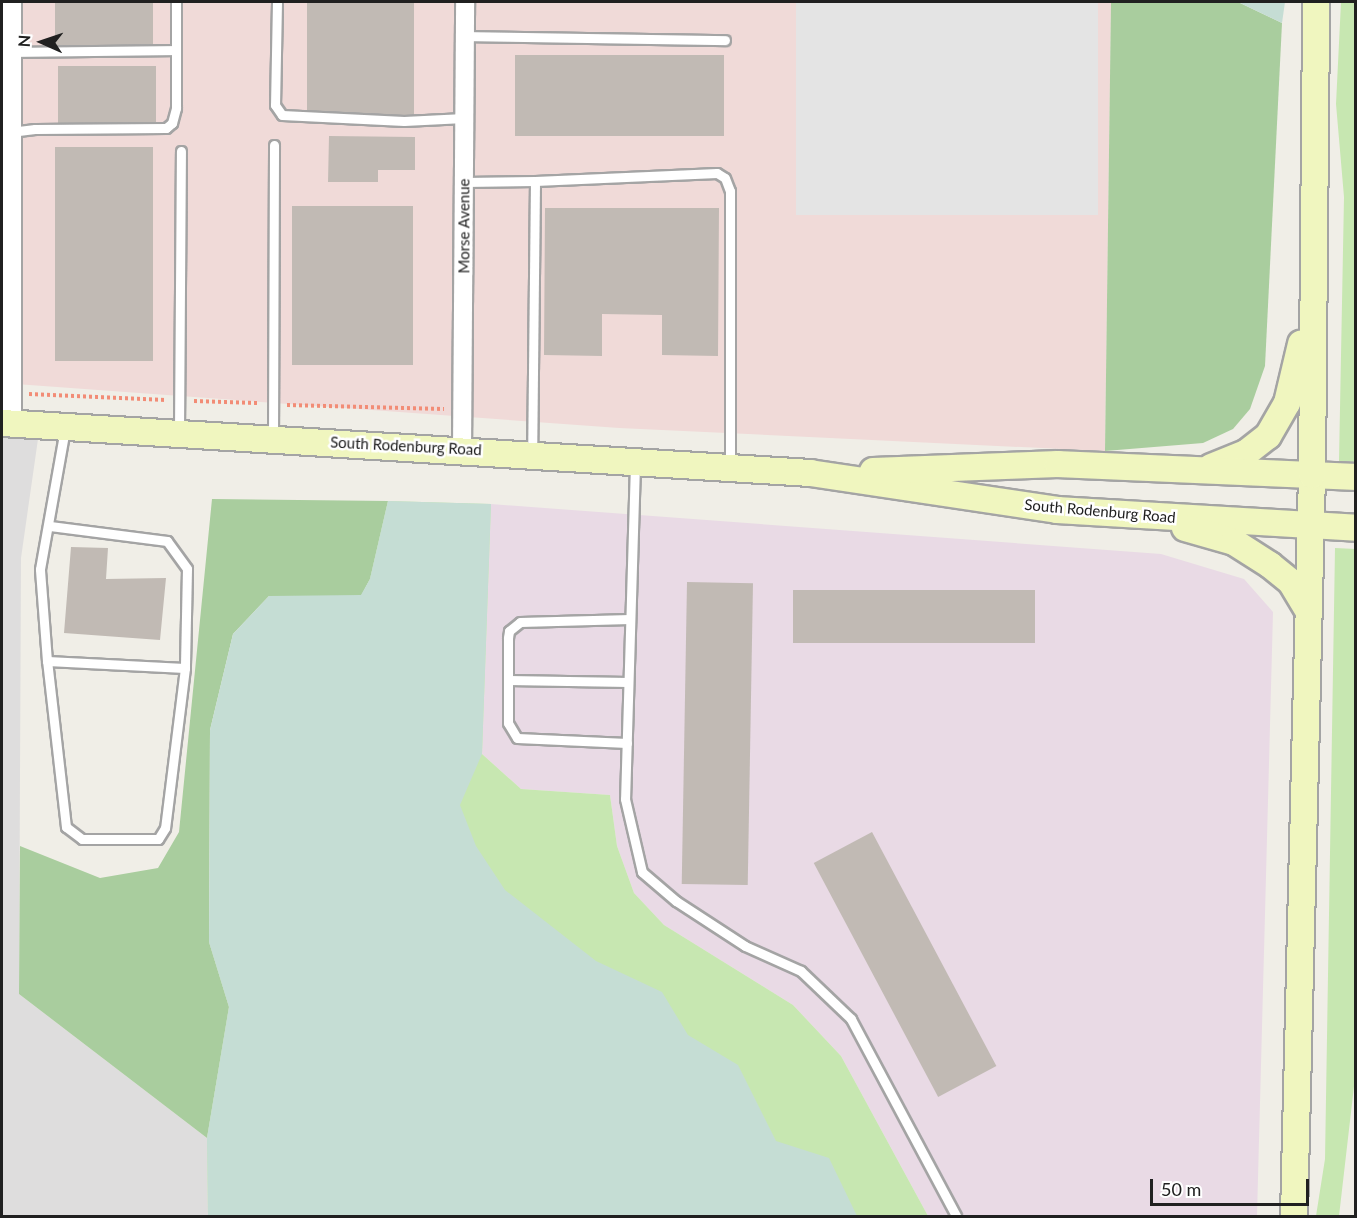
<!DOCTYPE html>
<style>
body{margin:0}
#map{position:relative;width:1357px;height:1218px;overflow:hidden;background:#f0eee7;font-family:Lato,sans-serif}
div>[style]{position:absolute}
.residential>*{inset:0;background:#dedddd}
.commercial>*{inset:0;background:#f0dad8}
.industrial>*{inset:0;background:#e9dae5}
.grass>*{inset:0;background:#c7e7b1}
.forest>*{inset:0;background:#a9cd9e}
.wetland>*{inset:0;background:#c5ddd4}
.parking>*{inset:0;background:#e4e4e4;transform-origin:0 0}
.building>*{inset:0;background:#c1bab4;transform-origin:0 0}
.path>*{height:4px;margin-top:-2px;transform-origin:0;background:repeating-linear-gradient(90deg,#f28c76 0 3px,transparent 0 6px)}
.roads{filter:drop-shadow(2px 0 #a4a4a4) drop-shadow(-2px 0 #a4a4a4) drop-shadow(0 2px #a4a4a4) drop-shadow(0 -2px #a4a4a4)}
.lane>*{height:9px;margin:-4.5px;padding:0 4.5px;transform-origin:4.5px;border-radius:4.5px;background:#fff}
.street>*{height:18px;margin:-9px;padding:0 9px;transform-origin:9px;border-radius:9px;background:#fff}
.secondary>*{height:26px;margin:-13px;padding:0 13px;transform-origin:13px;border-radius:13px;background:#f0f6bf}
span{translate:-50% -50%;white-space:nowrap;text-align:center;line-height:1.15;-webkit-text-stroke:5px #fff;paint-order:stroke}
.street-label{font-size:15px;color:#202020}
.frame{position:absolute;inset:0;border:3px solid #202020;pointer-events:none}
.north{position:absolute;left:12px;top:12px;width:60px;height:60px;-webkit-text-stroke:4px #fff;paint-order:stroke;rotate:273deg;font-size:16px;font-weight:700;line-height:24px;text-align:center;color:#202020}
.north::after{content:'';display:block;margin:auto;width:21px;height:27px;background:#202020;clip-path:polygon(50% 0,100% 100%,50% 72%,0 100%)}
.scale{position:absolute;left:1150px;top:1179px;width:159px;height:27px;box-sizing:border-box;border:3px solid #202020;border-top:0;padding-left:8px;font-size:18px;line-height:21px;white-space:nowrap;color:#202020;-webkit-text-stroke:4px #fff;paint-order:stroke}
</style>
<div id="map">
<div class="residential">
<div style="clip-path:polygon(2px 437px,38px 439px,21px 558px,19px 994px,207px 1138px,208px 1216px,2px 1216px)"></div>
</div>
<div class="commercial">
<div style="clip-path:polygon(2px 2px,1111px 2px,1105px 451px,619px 428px,2px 383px)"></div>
</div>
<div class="industrial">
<div style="clip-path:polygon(491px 504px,1161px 554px,1244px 579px,1273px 612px,1257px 1216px,928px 1216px,841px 1056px,793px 1005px,664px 925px,634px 893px,617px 846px,610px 795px,521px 789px,482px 754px)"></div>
</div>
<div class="grass">
<div style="clip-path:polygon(1341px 2px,1356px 2px,1355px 462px,1339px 461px,1344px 197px,1336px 104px)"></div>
<div style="clip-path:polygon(388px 501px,491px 504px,482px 754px,521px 789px,610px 795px,617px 846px,634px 893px,664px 925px,793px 1005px,841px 1056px,928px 1216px,208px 1216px,207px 1138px,229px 1007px,209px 942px,370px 579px)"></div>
<div style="clip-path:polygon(1335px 548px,1356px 549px,1356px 1069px,1339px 1216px,1316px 1216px,1325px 1159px)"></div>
</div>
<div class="forest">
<div style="clip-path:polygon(1111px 2px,1238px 2px,1282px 23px,1265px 366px,1250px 409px,1233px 429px,1203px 443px,1105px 451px)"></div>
<div style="clip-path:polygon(212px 499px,388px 501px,370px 579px,361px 596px,269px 596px,233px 634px,210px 730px,209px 942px,229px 1007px,207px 1138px,19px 994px,20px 846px,100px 878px,158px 868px,179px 832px)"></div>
</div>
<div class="wetland">
<div style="clip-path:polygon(1238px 2px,1285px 2px,1282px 23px)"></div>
<div style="clip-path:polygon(388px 501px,491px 504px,482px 754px,460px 805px,476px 846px,505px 890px,596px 961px,662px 992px,688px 1035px,738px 1065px,776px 1141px,829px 1158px,857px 1216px,208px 1216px,207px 1138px,229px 1007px,209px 942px,210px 730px,233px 634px,269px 596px,361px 595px,370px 579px)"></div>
</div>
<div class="parking">
<div style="left:796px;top:2px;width:302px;height:213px"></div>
</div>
<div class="building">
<div style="left:55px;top:2px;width:98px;height:44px"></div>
<div style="left:307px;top:2px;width:107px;height:114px"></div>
<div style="left:515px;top:55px;width:209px;height:81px"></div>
<div style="left:58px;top:66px;width:98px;height:58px"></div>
<div style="clip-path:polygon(329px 136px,415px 137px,415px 170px,378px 170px,378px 182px,328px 182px)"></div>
<div style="left:55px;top:147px;width:98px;height:214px"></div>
<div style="left:292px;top:206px;width:121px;height:159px"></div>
<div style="clip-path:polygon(545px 208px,719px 208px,718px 356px,662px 355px,662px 315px,602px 314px,602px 356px,544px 355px)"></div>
<div style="clip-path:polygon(71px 547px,108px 548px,106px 579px,166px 578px,160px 640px,64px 633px)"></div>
<div style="left:687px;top:582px;width:66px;height:302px;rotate:1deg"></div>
<div style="left:793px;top:590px;width:242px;height:53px"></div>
<div style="left:872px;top:832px;width:265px;height:66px;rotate:62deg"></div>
</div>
<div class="path">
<div style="left:29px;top:394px;width:137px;rotate:2.5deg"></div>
<div style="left:194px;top:401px;width:65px;rotate:1.8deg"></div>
<div style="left:287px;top:405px;width:157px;rotate:1.5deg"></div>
</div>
<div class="roads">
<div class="lane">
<div style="left:277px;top:2px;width:103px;rotate:91.1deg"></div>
<div style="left:275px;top:105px;width:12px;rotate:55deg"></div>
<div style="left:282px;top:115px;width:122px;rotate:2.8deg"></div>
<div style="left:404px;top:121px;width:60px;rotate:-2.9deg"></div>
<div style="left:465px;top:36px;width:260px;rotate:0.9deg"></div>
<div style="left:12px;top:52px;width:164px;rotate:-0.7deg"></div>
<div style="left:2px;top:133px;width:33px;rotate:-7deg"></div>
<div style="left:35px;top:129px;width:131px;rotate:-0.4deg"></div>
<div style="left:166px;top:128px;width:8px;rotate:-40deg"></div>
<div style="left:172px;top:123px;width:16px;rotate:-75deg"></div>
<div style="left:176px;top:108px;width:106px;rotate:-90deg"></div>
<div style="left:535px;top:181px;width:182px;rotate:-2.5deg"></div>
<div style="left:717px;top:173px;width:9px;rotate:32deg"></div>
<div style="left:725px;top:178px;width:14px;rotate:69deg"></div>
<div style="left:730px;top:191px;width:274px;rotate:90deg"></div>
<div style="left:464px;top:182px;width:71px;rotate:-0.8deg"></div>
<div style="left:535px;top:181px;width:273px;rotate:90.6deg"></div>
<div style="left:179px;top:431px;width:280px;rotate:-89.6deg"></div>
<div style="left:273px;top:439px;width:294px;rotate:-89.8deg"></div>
<div style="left:635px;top:464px;width:335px;rotate:91.7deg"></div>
<div style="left:625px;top:799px;width:75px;rotate:76.9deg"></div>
<div style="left:642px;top:872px;width:45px;rotate:40.5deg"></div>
<div style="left:676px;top:901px;width:82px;rotate:33.1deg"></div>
<div style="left:745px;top:946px;width:61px;rotate:24.1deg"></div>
<div style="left:801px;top:971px;width:69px;rotate:43.8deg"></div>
<div style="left:851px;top:1019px;width:223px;rotate:61.9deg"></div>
<div style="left:50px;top:526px;width:118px;rotate:7.3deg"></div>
<div style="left:167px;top:541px;width:34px;rotate:54deg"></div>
<div style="left:187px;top:569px;width:99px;rotate:91.2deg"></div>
<div style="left:47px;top:661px;width:138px;rotate:2.9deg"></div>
<div style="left:185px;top:668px;width:161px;rotate:97.1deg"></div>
<div style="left:165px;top:828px;width:13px;rotate:122deg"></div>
<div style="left:158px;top:839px;width:76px;rotate:180deg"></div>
<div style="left:82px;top:839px;width:20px;rotate:-143deg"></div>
<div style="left:66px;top:827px;width:167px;rotate:-96.5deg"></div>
<div style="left:47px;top:661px;width:92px;rotate:-94.4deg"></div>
<div style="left:40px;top:569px;width:142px;rotate:-79.9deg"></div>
<div style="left:508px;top:680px;width:120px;rotate:1deg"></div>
<div style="left:627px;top:743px;width:110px;rotate:-177.4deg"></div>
<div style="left:517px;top:738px;width:17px;rotate:-121deg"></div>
<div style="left:508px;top:723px;width:85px;rotate:-90deg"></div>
<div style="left:508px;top:638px;width:7px;rotate:-82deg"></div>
<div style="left:509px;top:631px;width:14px;rotate:-39deg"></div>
<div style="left:520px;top:622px;width:110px;rotate:-1.6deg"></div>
</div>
<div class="street">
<div style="left:12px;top:423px;width:421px;rotate:-90deg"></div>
<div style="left:462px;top:450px;width:448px;rotate:-89.6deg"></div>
</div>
<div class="secondary">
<div style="left:2px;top:423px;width:810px;rotate:3.54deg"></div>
<div style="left:810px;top:473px;width:250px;rotate:8.5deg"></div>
<div style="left:1057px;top:510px;width:300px;rotate:3.4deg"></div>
<div style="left:1211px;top:467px;width:38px;rotate:-22deg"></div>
<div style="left:1246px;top:453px;width:28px;rotate:-38deg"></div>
<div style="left:1268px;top:436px;width:38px;rotate:-60deg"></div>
<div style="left:1287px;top:403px;width:61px;rotate:-76.7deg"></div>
<div style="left:873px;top:471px;width:185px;rotate:-2.2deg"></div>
<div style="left:1058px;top:464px;width:298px;rotate:2.5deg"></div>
<div style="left:1185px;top:528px;width:51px;rotate:15.9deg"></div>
<div style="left:1234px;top:542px;width:43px;rotate:32.6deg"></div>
<div style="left:1270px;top:565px;width:27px;rotate:39deg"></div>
<div style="left:1291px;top:582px;width:33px;rotate:59deg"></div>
<div style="left:1294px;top:1216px;width:741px;rotate:-88.61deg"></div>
<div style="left:1312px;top:475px;width:473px;rotate:-89.5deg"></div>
</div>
</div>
<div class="street-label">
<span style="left:464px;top:226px;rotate:-90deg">Morse Avenue</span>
<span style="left:406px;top:446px;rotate:3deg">South Rodenburg Road</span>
<span style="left:1100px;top:511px;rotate:5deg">South Rodenburg Road</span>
</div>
<div class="frame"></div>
<div class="north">N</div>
<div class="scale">50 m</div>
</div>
